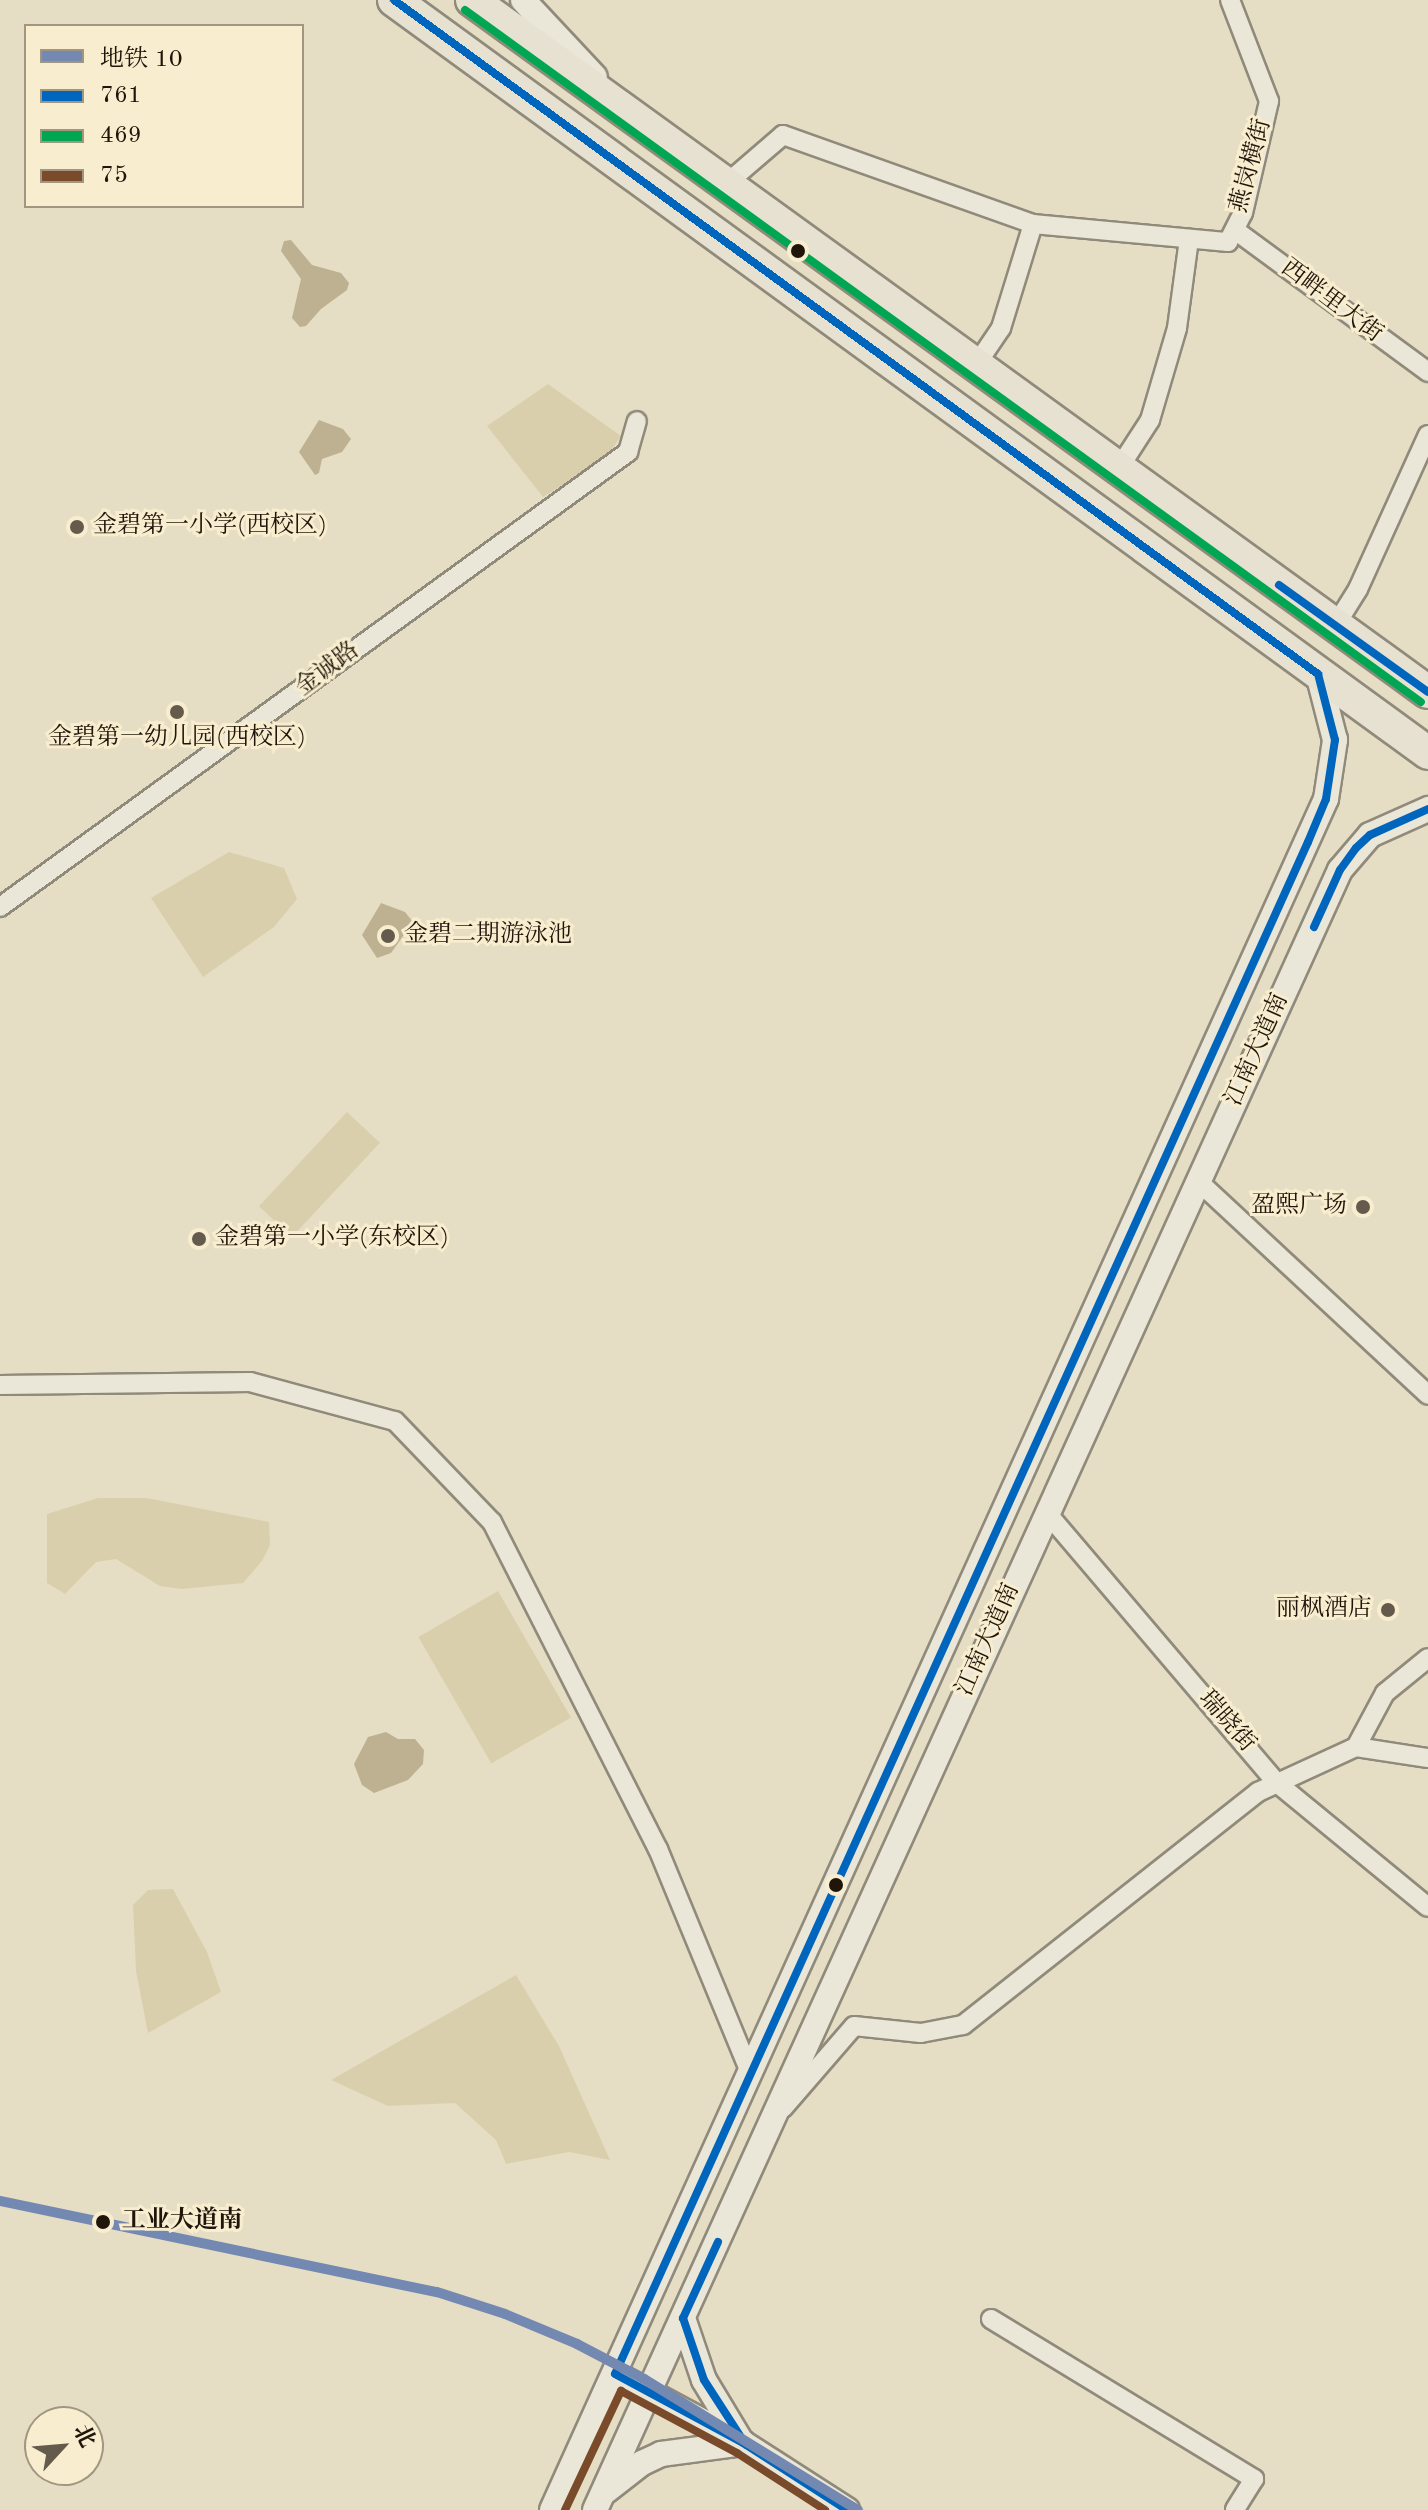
<!DOCTYPE html>
<meta charset="utf-8">
<style>
body{margin:0}
#map{position:relative;width:1428px;height:2510px;overflow:hidden;background:#e6dec4;font-family:"Old Standard TT","Noto Serif SC",serif}
div>[style]{position:absolute}
.green>*{inset:0;background:#dacfac;transform-origin:0 0}
.water>*{inset:0;background:#bdb191}
.roads{filter:drop-shadow(2px 0 #908a7b) drop-shadow(-2px 0 #908a7b) drop-shadow(0 2px #908a7b) drop-shadow(0 -2px #908a7b)}
.street>*{height:18px;margin:-9px;padding:0 9px;transform-origin:9px;border-radius:9px;background:#eae6d8}
.secondary>*{height:24px;margin:-12px;padding:0 12px;transform-origin:12px;border-radius:12px;background:#eae6d8}
.highway>*{height:32px;margin:-16px;padding:0 16px;transform-origin:16px;border-radius:16px;background:#e7e1d2}
.bus-1>*{height:8px;margin:-4px;padding:0 4px;transform-origin:4px;border-radius:4px;background:#0065bd}
.bus-2>*{height:8px;margin:-4px;padding:0 4px;transform-origin:4px;border-radius:4px;background:#00a651}
.bus-3>*{height:8px;margin:-4px;padding:0 4px;transform-origin:4px;border-radius:4px;background:#7a4b2a}
.metro-1>*{height:10px;margin:-5px;padding:0 5px;transform-origin:5px;border-radius:5px;background:#7389b2}
.dots>*{width:22px;height:22px;translate:-50% -50%;box-sizing:border-box;border:4px solid #f8eecf;border-radius:50%}
span{translate:-50% -50%;white-space:nowrap;text-align:center;line-height:1.15;-webkit-text-stroke:6px #f8eecf;paint-order:stroke}
.street-label{font-size:24px;color:#1f150b}
.poi-label{font-size:24px;color:#1f150b}
.left{translate:0 -50%;text-align:left}
.right{translate:-100% -50%;text-align:right}
.stop-label{font-size:24px;color:#1f150b;font-weight:700}
.legend{position:absolute;left:24px;top:24px;width:280px;height:184px;box-sizing:border-box;background:#f8eecf;border:2px solid #a19781;margin:0;padding:10px 14px;list-style:none;font-size:24px;color:#1f150b}
.legend li{display:flex;align-items:center;gap:16px;height:40px}
.legend b{width:40px;border:2px solid #a19781}
.north{position:absolute;left:24px;top:2406px;width:80px;height:80px;box-sizing:border-box;background:#f8eecf;border:2px solid #a19781;border-radius:50%;rotate:64deg;font-size:22px;font-weight:700;line-height:32px;text-align:center;color:#1f150b}
.north::after{content:'';display:block;margin:auto;width:28px;height:36px;background:#655b4c;clip-path:polygon(50% 0,100% 100%,50% 72%,0 100%)}
</style>
<div id="map">
<div class="green">
<div style="clip-path:polygon(548px 384px,621px 436px,605px 459px,543px 497px,487px 426px)"></div>
<div style="clip-path:polygon(229px 852px,284px 868px,297px 899px,274px 927px,203px 977px,151px 898px)"></div>
<div style="left:347px;top:1112px;width:45px;height:129px;rotate:43deg"></div>
<div style="clip-path:polygon(98px 1498px,147px 1498px,269px 1522px,270px 1545px,262px 1561px,243px 1583px,182px 1589px,160px 1586px,116px 1559px,96px 1562px,65px 1594px,47px 1583px,47px 1514px)"></div>
<div style="left:498px;top:1591px;width:146px;height:92px;rotate:60deg"></div>
<div style="clip-path:polygon(173px 1889px,207px 1952px,221px 1992px,148px 2033px,136px 1971px,133px 1905px,148px 1890px)"></div>
<div style="clip-path:polygon(516px 1975px,559px 2046px,610px 2160px,569px 2152px,506px 2164px,496px 2140px,455px 2103px,388px 2106px,331px 2080px)"></div>
</div>
<div class="water">
<div style="clip-path:polygon(291px 240px,312px 265px,341px 273px,349px 283px,347px 290px,321px 309px,306px 326px,300px 327px,292px 318px,301px 279px,281px 251px,284px 241px)"></div>
<div style="clip-path:polygon(319px 420px,343px 429px,351px 439px,342px 452px,322px 459px,319px 473px,315px 475px,299px 452px)"></div>
<div style="clip-path:polygon(381px 903px,405px 912px,413px 922px,391px 953px,377px 958px,362px 935px)"></div>
<div style="clip-path:polygon(386px 1732px,398px 1739px,415px 1739px,424px 1750px,423px 1764px,408px 1780px,374px 1793px,362px 1785px,354px 1764px,368px 1737px)"></div>
</div>
<div class="roads">
<div class="street">
<div style="left:726px;top:184px;width:75px;rotate:-40.7deg"></div>
<div style="left:783px;top:135px;width:265px;rotate:19.6deg"></div>
<div style="left:1033px;top:224px;width:196px;rotate:5.3deg"></div>
<div style="left:1228px;top:242px;width:33px;rotate:-63deg"></div>
<div style="left:1243px;top:213px;width:115px;rotate:-76.9deg"></div>
<div style="left:1269px;top:101px;width:108px;rotate:-111.1deg"></div>
<div style="left:1235px;top:230px;width:240px;rotate:36.3deg"></div>
<div style="left:976px;top:365px;width:45px;rotate:-56deg"></div>
<div style="left:1001px;top:328px;width:109px;rotate:-72.9deg"></div>
<div style="left:1119px;top:468px;width:57px;rotate:-57.1deg"></div>
<div style="left:1150px;top:420px;width:96px;rotate:-73.6deg"></div>
<div style="left:1177px;top:328px;width:90px;rotate:-82.3deg"></div>
<div style="left:1335px;top:626px;width:44px;rotate:-58.1deg"></div>
<div style="left:1358px;top:589px;width:169px;rotate:-65.6deg"></div>
<div style="left:0;top:907px;width:776px;rotate:-35.92deg"></div>
<div style="left:628px;top:452px;width:32px;rotate:-74deg"></div>
<div style="left:1198px;top:1181px;width:314px;rotate:42.9deg"></div>
<div style="left:0;top:1385px;width:250px;rotate:-0.7deg"></div>
<div style="left:250px;top:1382px;width:150px;rotate:15.1deg"></div>
<div style="left:395px;top:1421px;width:140px;rotate:46.2deg"></div>
<div style="left:492px;top:1522px;width:367px;rotate:63.1deg"></div>
<div style="left:658px;top:1849px;width:244px;rotate:67.6deg"></div>
<div style="left:1047px;top:1513px;width:355px;rotate:49.6deg"></div>
<div style="left:1277px;top:1783px;width:195px;rotate:39.4deg"></div>
<div style="left:1356px;top:1747px;width:61px;rotate:-61.8deg"></div>
<div style="left:1385px;top:1693px;width:55px;rotate:-39.1deg"></div>
<div style="left:783px;top:2108px;width:108px;rotate:-49.1deg"></div>
<div style="left:854px;top:2026px;width:67px;rotate:6deg"></div>
<div style="left:921px;top:2033px;width:43px;rotate:-10.8deg"></div>
<div style="left:963px;top:2025px;width:376px;rotate:-38.3deg"></div>
<div style="left:1258px;top:1792px;width:108px;rotate:-24.7deg"></div>
<div style="left:1356px;top:1747px;width:73px;rotate:8.7deg"></div>
<div style="left:991px;top:2319px;width:308px;rotate:31.3deg"></div>
<div style="left:1254px;top:2479px;width:36px;rotate:122deg"></div>
</div>
<div class="secondary">
<div style="left:523px;top:0;width:105px;rotate:46.9deg"></div>
<div style="left:683px;top:2318px;width:65px;rotate:71.3deg"></div>
<div style="left:704px;top:2380px;width:68px;rotate:58.9deg"></div>
<div style="left:615px;top:2374px;width:145px;rotate:28.3deg"></div>
<div style="left:743px;top:2443px;width:124px;rotate:32.8deg"></div>
<div style="left:606px;top:2491px;width:46px;rotate:-37.9deg"></div>
<div style="left:642px;top:2463px;width:21px;rotate:-25deg"></div>
<div style="left:661px;top:2454px;width:83px;rotate:-7.6deg"></div>
<div style="left:552px;top:2510px;width:1878px;rotate:-65.66deg"></div>
<div style="left:1326px;top:799px;width:60px;rotate:-81.3deg"></div>
<div style="left:1335px;top:740px;width:68px;rotate:-104.4deg"></div>
<div style="left:595px;top:2510px;width:1801px;rotate:-65.57deg"></div>
<div style="left:1340px;top:870px;width:46px;rotate:-49.4deg"></div>
<div style="left:1370px;top:835px;width:64px;rotate:-24.1deg"></div>
</div>
<div class="highway">
<div style="left:394px;top:0;width:1279px;rotate:36.06deg"></div>
<div style="left:472px;top:0;width:1180px;rotate:35.9deg"></div>
</div>
</div>
<div class="bus-1">
<div style="left:394px;top:0;width:1144px;rotate:36.11deg"></div>
<div style="left:1318px;top:674px;width:68px;rotate:75.6deg"></div>
<div style="left:1335px;top:740px;width:60px;rotate:98.7deg"></div>
<div style="left:1326px;top:799px;width:47px;rotate:112.7deg"></div>
<div style="left:1308px;top:842px;width:1681px;rotate:114.34deg"></div>
<div style="left:615px;top:2374px;width:145px;rotate:28.3deg"></div>
<div style="left:743px;top:2443px;width:124px;rotate:32.8deg"></div>
<div style="left:1279px;top:585px;width:183px;rotate:35.7deg"></div>
<div style="left:1314px;top:927px;width:63px;rotate:-65.5deg"></div>
<div style="left:1340px;top:870px;width:27px;rotate:-54deg"></div>
<div style="left:1356px;top:848px;width:19px;rotate:-43deg"></div>
<div style="left:1370px;top:835px;width:64px;rotate:-24.1deg"></div>
<div style="left:718px;top:2242px;width:84px;rotate:114.7deg"></div>
<div style="left:683px;top:2318px;width:65px;rotate:71.3deg"></div>
<div style="left:704px;top:2380px;width:77px;rotate:57.1deg"></div>
</div>
<div class="bus-2">
<div style="left:465px;top:10px;width:1180px;rotate:35.9deg"></div>
</div>
<div class="bus-3">
<div style="left:565px;top:2510px;width:132px;rotate:-64.8deg"></div>
<div style="left:621px;top:2391px;width:132px;rotate:28.1deg"></div>
<div style="left:737px;top:2453px;width:105px;rotate:32.9deg"></div>
</div>
<div class="metro-1">
<div style="left:0;top:2201px;width:446px;rotate:11.8deg"></div>
<div style="left:437px;top:2292px;width:71px;rotate:17.9deg"></div>
<div style="left:505px;top:2314px;width:78px;rotate:22.6deg"></div>
<div style="left:577px;top:2344px;width:76px;rotate:27.6deg"></div>
<div style="left:644px;top:2379px;width:251px;rotate:31.5deg"></div>
</div>
<div class="dots">
<div style="left:798px;top:251px;background:#1f150b"></div>
<div style="left:77px;top:527px;background:#655b4c"></div>
<div style="left:177px;top:712px;background:#655b4c"></div>
<div style="left:388px;top:936px;background:#655b4c"></div>
<div style="left:1363px;top:1207px;background:#655b4c"></div>
<div style="left:199px;top:1239px;background:#655b4c"></div>
<div style="left:1388px;top:1610px;background:#655b4c"></div>
<div style="left:836px;top:1885px;background:#1f150b"></div>
<div style="left:103px;top:2222px;background:#1f150b"></div>
</div>
<div class="street-label">
<span style="left:1252px;top:166px;rotate:-75deg">燕岗横街</span>
<span style="left:1331px;top:302px;rotate:37deg">西畔里大街</span>
<span style="left:328px;top:670px;rotate:-37deg">金诚路</span>
<span style="left:1258px;top:1050px;rotate:-66deg">江南大道南</span>
<span style="left:989px;top:1640px;rotate:-66deg">江南大道南</span>
<span style="left:1226px;top:1722px;rotate:49deg">瑞晓街</span>
</div>
<div class="poi-label">
<span class="left" style="left:93px;top:527px">金碧第一小学(西校区)</span>
<span style="left:177px;top:739px">金碧第一幼儿园(西校区)</span>
<span class="left" style="left:404px;top:936px">金碧二期游泳池</span>
<span class="right" style="left:1347px;top:1207px">盈熙广场</span>
<span class="left" style="left:215px;top:1239px">金碧第一小学(东校区)</span>
<span class="right" style="left:1372px;top:1610px">丽枫酒店</span>
</div>
<div class="stop-label">
<span class="left" style="left:122px;top:2222px">工业大道南</span>
</div>
<ul class="legend">
<li><b style="height:10px;background:#7389b2"></b>地铁 10</li>
<li><b style="height:10px;background:#0065bd"></b>761</li>
<li><b style="height:10px;background:#00a651"></b>469</li>
<li><b style="height:10px;background:#7a4b2a"></b>75</li>
</ul>
<div class="north">北</div>
</div>
